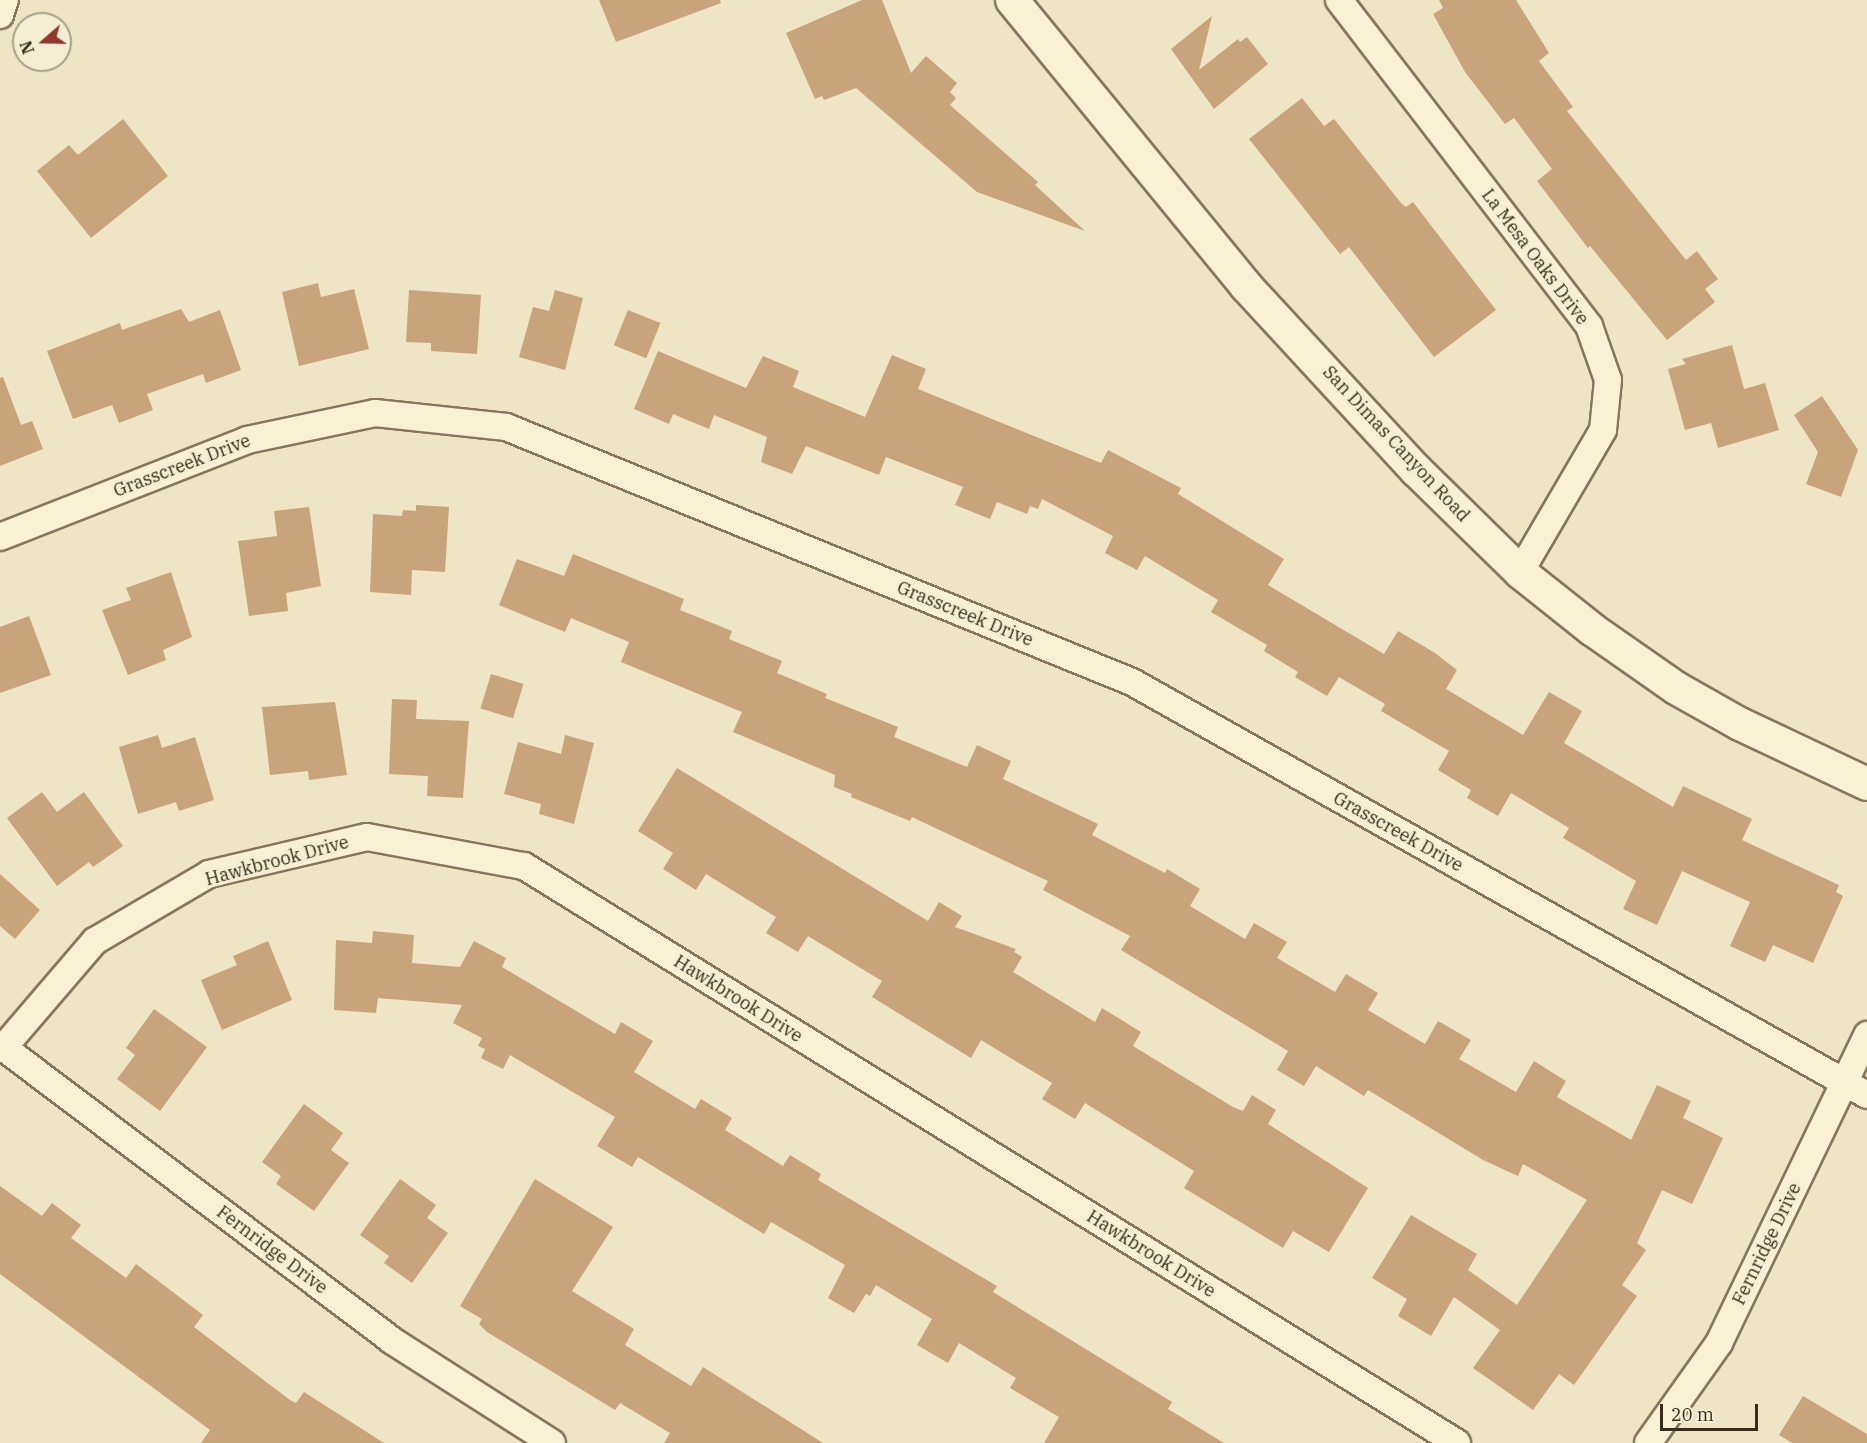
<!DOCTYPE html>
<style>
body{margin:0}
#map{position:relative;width:1867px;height:1443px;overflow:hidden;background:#ede5c3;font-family:"IBM Plex Serif",serif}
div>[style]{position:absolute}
.building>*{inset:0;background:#c9a47a;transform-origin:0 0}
.roads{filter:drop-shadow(2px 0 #86775b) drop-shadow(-2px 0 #86775b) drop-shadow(0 2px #86775b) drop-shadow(0 -2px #86775b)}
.minor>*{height:26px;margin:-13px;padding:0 13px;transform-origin:13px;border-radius:13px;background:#f8f1d6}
.tertiary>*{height:32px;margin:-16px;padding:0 16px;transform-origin:16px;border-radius:16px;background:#f8f1d6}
span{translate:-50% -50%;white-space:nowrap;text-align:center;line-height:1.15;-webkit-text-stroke:6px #f4eed3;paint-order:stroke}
.street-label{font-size:18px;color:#372d1e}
.north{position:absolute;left:12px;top:12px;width:60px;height:60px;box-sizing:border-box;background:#f4eed3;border:2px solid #a8a18b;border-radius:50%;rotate:250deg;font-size:16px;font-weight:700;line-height:24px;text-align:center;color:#372d1e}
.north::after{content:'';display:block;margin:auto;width:21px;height:27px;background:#93382d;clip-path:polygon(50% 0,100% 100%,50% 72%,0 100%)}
.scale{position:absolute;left:1660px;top:1404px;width:98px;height:27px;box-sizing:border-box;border:3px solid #372d1e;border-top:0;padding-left:8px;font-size:18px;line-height:21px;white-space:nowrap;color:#372d1e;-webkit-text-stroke:4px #f4eed3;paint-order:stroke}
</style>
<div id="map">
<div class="building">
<div style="clip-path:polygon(599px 0,720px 0,721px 3px,616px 42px)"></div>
<div style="clip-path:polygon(862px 0,882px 0,911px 73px,926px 56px,957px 83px,950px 92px,956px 98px,950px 105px,1038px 182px,1035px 185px,1085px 231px,977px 192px,856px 88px,824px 100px,822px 96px,815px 99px,786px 33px)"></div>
<div style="clip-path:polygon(1439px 0,1516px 0,1549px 53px,1539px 61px,1573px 107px,1567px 111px,1686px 260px,1697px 251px,1718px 279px,1705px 289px,1715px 302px,1667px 340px,1590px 246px,1588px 248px,1537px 181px,1552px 169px,1514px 118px,1505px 124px,1465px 72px,1433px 14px,1443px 8px)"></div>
<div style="clip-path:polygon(1212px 16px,1199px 70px,1238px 39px,1240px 42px,1247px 37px,1268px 64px,1214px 109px,1171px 49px)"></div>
<div style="clip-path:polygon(1302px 98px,1324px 126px,1334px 119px,1401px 203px,1406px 207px,1413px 202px,1496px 310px,1434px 357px,1349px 247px,1340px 254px,1249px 139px)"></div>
<div style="clip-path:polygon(123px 119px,168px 176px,91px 238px,37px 171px,69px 145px,78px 155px)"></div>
<div style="clip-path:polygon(318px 283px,321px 297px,354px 289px,369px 349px,299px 366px,282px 292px)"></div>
<div style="clip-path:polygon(409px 290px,481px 295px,477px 354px,431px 351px,431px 343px,406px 342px)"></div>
<div style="clip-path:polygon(555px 290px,583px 298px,565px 370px,519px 357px,533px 307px,549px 311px)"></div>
<div style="clip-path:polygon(181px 309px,189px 322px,220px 310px,241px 370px,206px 383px,203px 374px,147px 394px,153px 410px,119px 423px,112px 405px,73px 419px,47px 351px,120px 323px,122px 330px)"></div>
<div style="left:628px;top:310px;width:35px;height:38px;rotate:22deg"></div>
<div style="clip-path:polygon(1732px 345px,1744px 389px,1765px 383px,1779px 430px,1718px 448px,1711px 423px,1685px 430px,1668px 369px,1686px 364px,1682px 359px)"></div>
<div style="clip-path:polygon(658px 351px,746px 388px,763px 356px,799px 371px,793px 387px,865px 417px,892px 355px,926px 369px,918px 389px,1101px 463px,1108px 450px,1181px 488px,1178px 494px,1284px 559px,1268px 585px,1384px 654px,1398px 631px,1435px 653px,1457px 670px,1446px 689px,1523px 735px,1549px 692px,1582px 711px,1564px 743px,1673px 807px,1683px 786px,1752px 819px,1742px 840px,1839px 885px,1836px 892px,1843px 896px,1813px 963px,1773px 945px,1765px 962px,1730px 946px,1750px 902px,1682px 871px,1657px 925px,1623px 909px,1636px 881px,1563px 838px,1569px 828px,1511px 793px,1498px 816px,1467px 798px,1471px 790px,1438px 770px,1449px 751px,1381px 711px,1385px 704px,1339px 677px,1327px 696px,1295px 677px,1298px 672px,1264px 651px,1267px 645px,1211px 612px,1218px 600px,1145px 556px,1137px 570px,1105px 553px,1113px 536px,1042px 499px,1038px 509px,1030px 506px,1027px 514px,997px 502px,990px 519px,955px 505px,963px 487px,886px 457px,879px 475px,806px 446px,792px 474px,761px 462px,767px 437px,714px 415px,709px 429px,673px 414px,669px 424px,634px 409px)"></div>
<div style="clip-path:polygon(3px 377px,21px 425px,32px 421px,43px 449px,0 466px,0 378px)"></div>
<div style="clip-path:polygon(1822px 396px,1858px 450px,1841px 497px,1806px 484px,1818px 452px,1794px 415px)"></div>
<div style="clip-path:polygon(416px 505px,449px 507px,445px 572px,412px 570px,411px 595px,370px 592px,373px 514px,402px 516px,403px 510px,416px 511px)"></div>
<div style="clip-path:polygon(309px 507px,321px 586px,286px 593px,288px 611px,249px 616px,238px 541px,277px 536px,274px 511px)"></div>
<div style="clip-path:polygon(573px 554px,684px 599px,680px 610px,732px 631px,729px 639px,782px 661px,777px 673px,827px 694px,825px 698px,898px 727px,894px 737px,967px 767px,977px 745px,1011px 761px,1003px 779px,1098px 824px,1092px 835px,1165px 873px,1167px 869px,1200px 889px,1190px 906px,1245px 939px,1254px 923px,1287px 942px,1277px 958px,1335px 992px,1346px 974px,1378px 993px,1368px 1010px,1425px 1044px,1438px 1021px,1471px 1040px,1459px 1059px,1516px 1092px,1534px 1061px,1566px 1081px,1557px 1097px,1631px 1140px,1657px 1085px,1691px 1101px,1683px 1118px,1723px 1138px,1692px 1204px,1662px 1190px,1637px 1243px,1646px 1250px,1622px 1285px,1637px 1296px,1574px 1385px,1559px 1374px,1533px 1410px,1473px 1368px,1500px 1330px,1454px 1297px,1431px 1336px,1398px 1316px,1407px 1299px,1372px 1278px,1411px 1215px,1477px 1254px,1468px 1270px,1517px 1305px,1587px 1200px,1523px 1164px,1518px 1176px,1483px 1160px,1368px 1090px,1364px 1096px,1316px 1066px,1304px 1086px,1277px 1070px,1288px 1051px,1121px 950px,1130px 936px,1043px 890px,1048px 881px,912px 817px,910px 821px,851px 797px,852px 794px,834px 787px,835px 775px,733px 732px,742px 712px,621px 662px,629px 642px,571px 618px,565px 632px,499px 605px,517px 559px,564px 576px)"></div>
<div style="clip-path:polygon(171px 572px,192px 637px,163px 650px,166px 660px,128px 675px,102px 610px,131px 600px,126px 588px)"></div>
<div style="clip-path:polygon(29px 616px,51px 675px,0 693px,0 627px)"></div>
<div style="left:491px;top:674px;width:34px;height:36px;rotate:17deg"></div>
<div style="clip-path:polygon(392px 699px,417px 700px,416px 719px,469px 721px,463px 798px,427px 796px,428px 776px,389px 774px)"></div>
<div style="clip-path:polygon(335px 702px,347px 775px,309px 780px,308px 771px,270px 775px,262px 707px)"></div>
<div style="clip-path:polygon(158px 735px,162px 748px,195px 737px,214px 800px,179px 811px,176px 802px,138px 814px,119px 747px)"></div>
<div style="clip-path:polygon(565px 735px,594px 743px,574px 824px,539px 814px,541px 804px,504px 794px,518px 742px,561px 754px)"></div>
<div style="clip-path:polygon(677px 768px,928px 921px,939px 902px,962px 916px,955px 927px,1016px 949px,1014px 952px,1022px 957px,1013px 972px,1095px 1022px,1102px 1008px,1141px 1032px,1133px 1046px,1233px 1107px,1243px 1111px,1252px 1095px,1276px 1110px,1268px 1124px,1368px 1188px,1329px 1252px,1293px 1231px,1283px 1248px,1184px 1188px,1194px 1171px,1085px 1103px,1075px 1119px,1042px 1099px,1052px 1083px,981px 1040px,971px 1058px,872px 997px,882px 981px,808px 936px,798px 952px,766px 933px,776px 917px,706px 874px,696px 890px,663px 869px,673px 853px,638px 831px)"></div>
<div style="clip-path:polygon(42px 792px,57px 812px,84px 792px,123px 846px,93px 867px,89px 862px,57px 886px,7px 818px)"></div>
<div style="clip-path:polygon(0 874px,40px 910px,15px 939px,0 926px)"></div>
<div style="clip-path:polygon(373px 931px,414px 935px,412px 963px,460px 967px,474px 941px,506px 958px,502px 967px,615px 1034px,621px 1022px,653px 1041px,634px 1072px,695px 1109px,701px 1099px,732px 1118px,725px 1130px,783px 1166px,790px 1155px,821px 1174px,818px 1180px,997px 1286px,993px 1292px,1172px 1402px,1168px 1409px,1224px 1443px,1044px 1443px,1059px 1417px,1010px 1388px,1016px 1378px,959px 1343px,948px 1363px,917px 1345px,932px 1319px,876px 1285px,870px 1296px,866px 1294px,854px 1313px,828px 1298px,845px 1265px,771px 1222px,764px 1234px,638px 1157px,632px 1167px,597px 1146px,615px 1117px,510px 1055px,503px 1069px,481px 1058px,485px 1049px,478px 1046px,482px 1038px,453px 1023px,462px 1005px,378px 998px,376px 1013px,334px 1010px,336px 940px,372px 943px)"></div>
<div style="clip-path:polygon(268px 941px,292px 1000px,222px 1030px,201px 980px,237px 965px,233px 956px)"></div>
<div style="clip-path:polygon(154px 1009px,207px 1047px,160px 1111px,117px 1079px,135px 1055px,126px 1048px)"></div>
<div style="clip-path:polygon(304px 1104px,343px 1133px,331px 1150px,349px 1163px,314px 1211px,276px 1184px,281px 1176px,262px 1162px)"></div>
<div style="clip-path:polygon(400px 1179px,436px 1205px,427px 1218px,448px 1233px,412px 1283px,384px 1263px,389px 1256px,360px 1235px)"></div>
<div style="clip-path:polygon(535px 1179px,613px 1227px,572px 1291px,634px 1329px,625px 1345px,691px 1386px,703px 1367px,823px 1443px,664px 1443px,670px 1433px,620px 1403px,615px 1410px,487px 1332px,479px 1324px,482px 1319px,460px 1306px)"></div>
<div style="clip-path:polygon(0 1186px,42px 1216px,52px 1203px,81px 1225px,71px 1238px,126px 1278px,136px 1264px,203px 1315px,194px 1327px,290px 1400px,296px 1403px,304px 1392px,384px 1443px,201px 1443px,210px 1430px,0 1274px)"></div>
<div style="clip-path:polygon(1803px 1396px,1867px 1434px,1867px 1443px,1792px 1443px,1779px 1435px)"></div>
</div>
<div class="roads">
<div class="minor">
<div style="left:1339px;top:0;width:411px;rotate:52.5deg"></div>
<div style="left:1589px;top:326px;width:57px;rotate:70.6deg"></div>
<div style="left:1608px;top:380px;width:50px;rotate:95.7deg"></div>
<div style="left:1603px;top:430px;width:164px;rotate:120.3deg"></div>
<div style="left:0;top:15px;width:16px;rotate:-72deg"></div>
<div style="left:0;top:537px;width:265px;rotate:-21.4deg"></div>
<div style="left:247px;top:440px;width:131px;rotate:-11.9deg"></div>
<div style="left:375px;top:413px;width:132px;rotate:6.1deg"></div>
<div style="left:506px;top:427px;width:676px;rotate:22.16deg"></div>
<div style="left:1132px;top:682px;width:843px;rotate:29.33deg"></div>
<div style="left:0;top:1045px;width:490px;rotate:37deg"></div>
<div style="left:391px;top:1340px;width:191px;rotate:32.6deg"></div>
<div style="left:4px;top:1047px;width:140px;rotate:-49.4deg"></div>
<div style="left:95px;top:941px;width:132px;rotate:-30.4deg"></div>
<div style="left:209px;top:874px;width:162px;rotate:-13.2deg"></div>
<div style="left:367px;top:837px;width:160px;rotate:10.5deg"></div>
<div style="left:524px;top:866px;width:1097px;rotate:31.73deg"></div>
<div style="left:1648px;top:1443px;width:123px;rotate:-54.6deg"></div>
<div style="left:1719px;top:1343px;width:342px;rotate:-64.3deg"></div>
</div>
<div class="tertiary">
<div style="left:1012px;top:0;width:370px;rotate:50.7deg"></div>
<div style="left:1246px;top:286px;width:251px;rotate:47.3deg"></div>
<div style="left:1416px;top:470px;width:146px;rotate:44.4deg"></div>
<div style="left:1520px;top:572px;width:93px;rotate:38.5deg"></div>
<div style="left:1593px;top:630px;width:101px;rotate:34.9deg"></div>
<div style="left:1676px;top:688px;width:73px;rotate:29.4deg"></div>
<div style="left:1740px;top:724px;width:140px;rotate:25.3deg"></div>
</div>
</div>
<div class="street-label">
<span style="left:1535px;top:257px;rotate:53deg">La Mesa Oaks Drive</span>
<span style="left:1396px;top:444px;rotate:47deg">San Dimas Canyon Road</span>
<span style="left:182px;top:466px;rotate:-21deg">Grasscreek Drive</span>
<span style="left:965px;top:614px;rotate:22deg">Grasscreek Drive</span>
<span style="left:1398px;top:832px;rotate:29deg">Grasscreek Drive</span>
<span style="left:277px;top:861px;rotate:-15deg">Hawkbrook Drive</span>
<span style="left:738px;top:999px;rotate:32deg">Hawkbrook Drive</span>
<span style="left:1767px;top:1244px;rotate:-64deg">Fernridge Drive</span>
<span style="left:272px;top:1250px;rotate:37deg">Fernridge Drive</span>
<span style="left:1151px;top:1254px;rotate:32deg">Hawkbrook Drive</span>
</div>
<div class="north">N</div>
<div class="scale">20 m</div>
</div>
